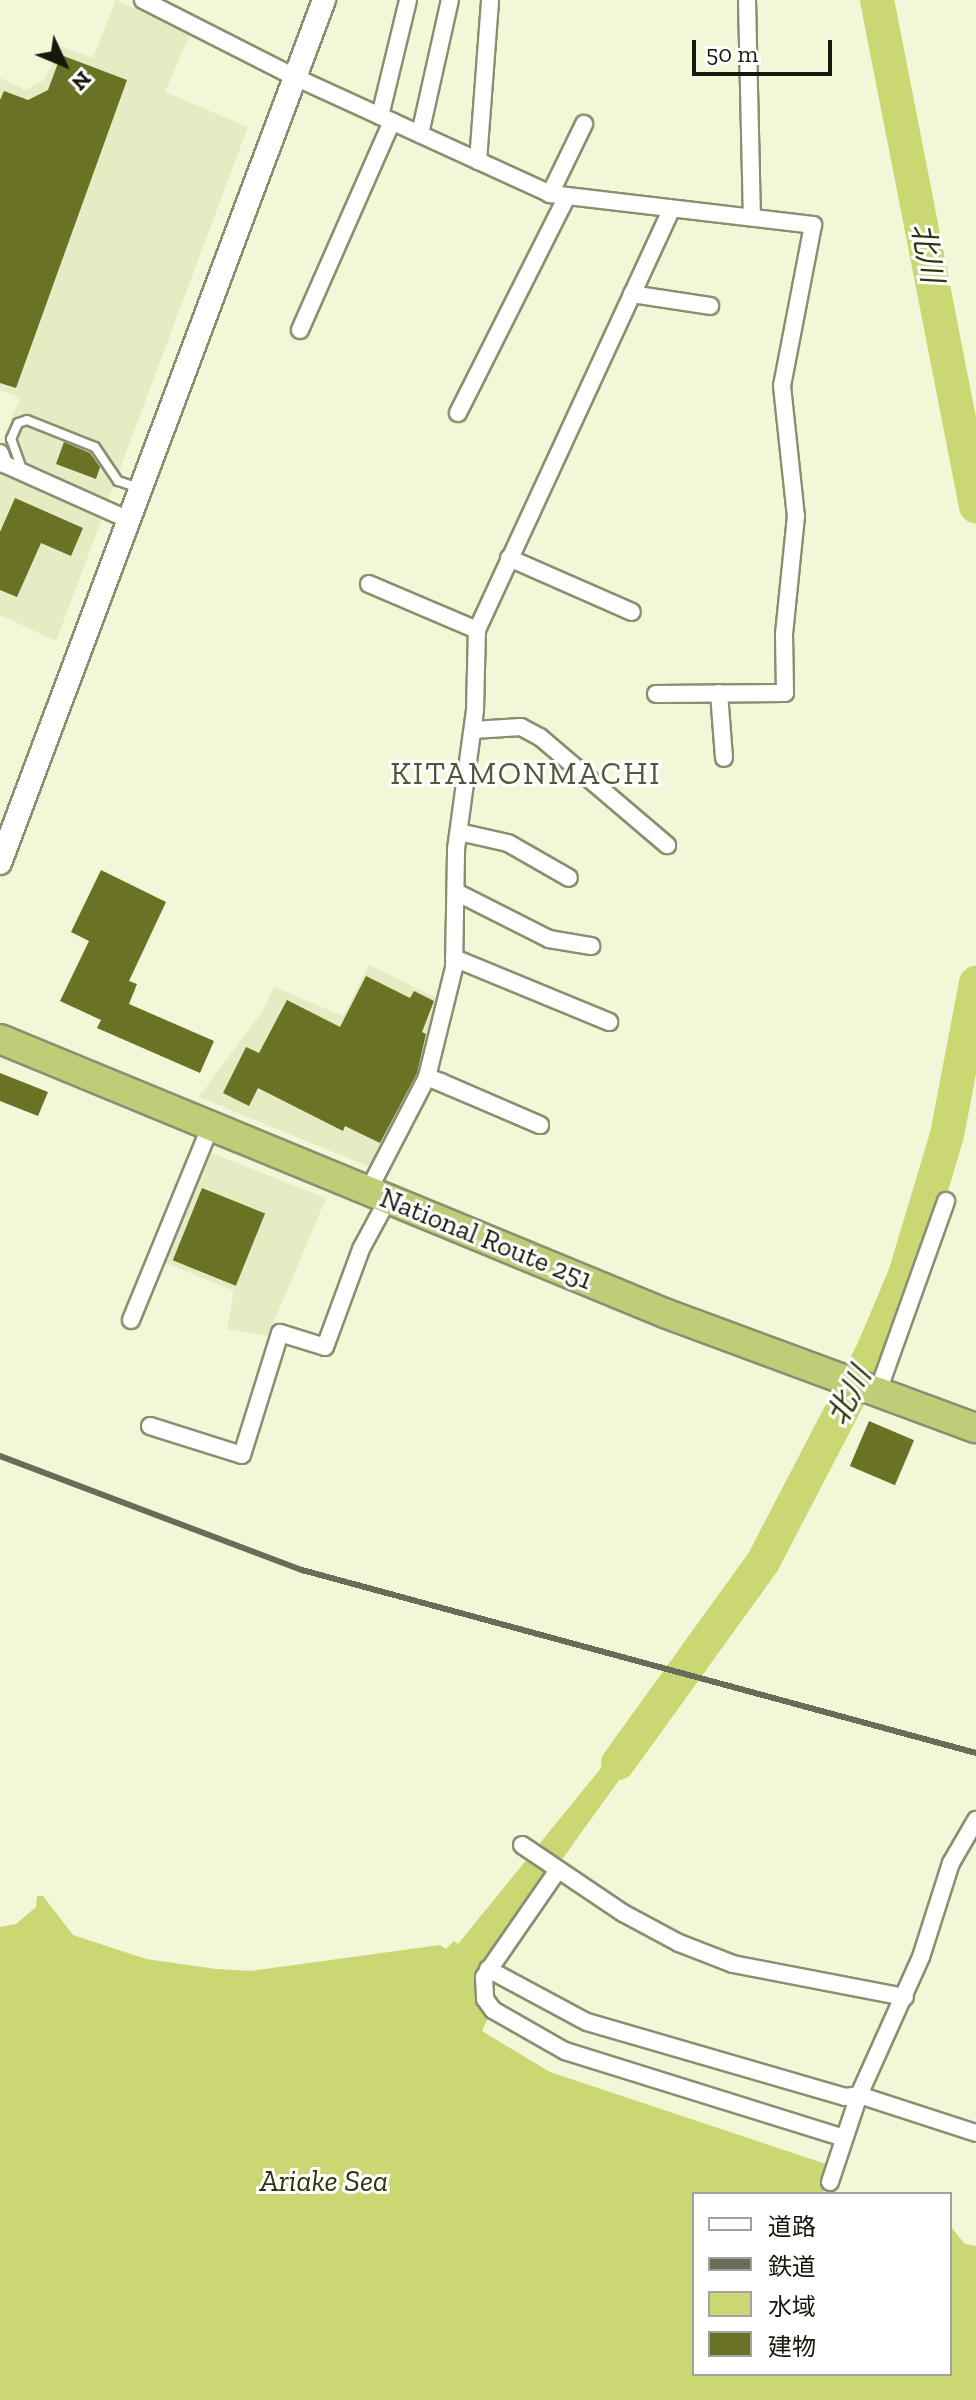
<!DOCTYPE html>
<meta charset="utf-8">
<style>
body{margin:0}
#map{position:relative;width:976px;height:2400px;overflow:hidden;background:#f2f8d7;font-family:"Zilla Slab","Noto Sans JP",serif}
div>[style]{position:absolute}
.built>*{inset:0;background:#e5ebc3}
.water>*{inset:0;background:#cad773}
.stream>*{height:6px;margin:-3px;padding:0 3px;transform-origin:3px;border-radius:3px;background:#cad773}
.river>*{height:34px;margin:-17px;padding:0 17px;transform-origin:17px;border-radius:17px;background:#cad773}
.building>*{inset:0;background:#697225;transform-origin:0 0}
.roads{filter:drop-shadow(2px 0 #8a8f71) drop-shadow(-2px 0 #8a8f71) drop-shadow(0 2px #8a8f71) drop-shadow(0 -2px #8a8f71)}
.lane>*{height:8px;margin:-4px;padding:0 4px;transform-origin:4px;border-radius:4px;background:#fff}
.street>*{height:16px;margin:-8px;padding:0 8px;transform-origin:8px;border-radius:8px;background:#fff}
.secondary>*{height:22px;margin:-11px;padding:0 11px;transform-origin:11px;border-radius:11px;background:#fff}
.highway>*{height:28px;margin:-14px;padding:0 14px;transform-origin:14px;border-radius:14px;background:#c1cd76}
.rail>*{height:6px;margin:-3px;padding:0 3px;transform-origin:3px;border-radius:3px;background:#696c58}
span{translate:-50% -50%;white-space:nowrap;text-align:center;line-height:1.15;-webkit-text-stroke:6px #fff;paint-order:stroke}
.street-label{font-size:28px;color:#17180d}
.water-label{font-size:30px;color:#303409;font-style:italic}
.quarter-label{font-size:32px;color:#53583c;letter-spacing:2px}
.legend{position:absolute;left:692px;top:2192px;width:260px;height:184px;box-sizing:border-box;background:#fff;border:2px solid #a2a39e;margin:0;padding:10px 14px;list-style:none;font-size:24px;color:#17180d}
.legend li{display:flex;align-items:center;gap:16px;height:40px}
.legend b{width:40px;border:2px solid #a2a39e}
.north{position:absolute;left:24px;top:24px;width:80px;height:80px;-webkit-text-stroke:6px #fff;paint-order:stroke;rotate:134deg;font-size:22px;font-weight:700;line-height:32px;text-align:center;color:#17180d}
.north::after{content:'';display:block;margin:auto;width:28px;height:36px;background:#17180d;clip-path:polygon(50% 0,100% 100%,50% 72%,0 100%)}
.scale{position:absolute;left:692px;top:40px;width:140px;height:36px;box-sizing:border-box;border:4px solid #17180d;border-top:0;padding-left:10px;font-size:24px;line-height:28px;white-space:nowrap;color:#17180d;-webkit-text-stroke:6px #fff;paint-order:stroke}
</style>
<div id="map">
<div class="built">
<div style="clip-path:polygon(116px 0,190px 34px,165px 92px,248px 127px,108px 501px,11px 460px,4px 438px,20px 398px,0 390px,0 78px,26px 90px,44px 80px,60px 46px,93px 58px)"></div>
<div style="clip-path:polygon(0 473px,102px 519px,56px 641px,0 615px)"></div>
<div style="clip-path:polygon(369px 965px,439px 999px,423px 1077px,372px 1168px,199px 1097px,262px 1012px,274px 987px,343px 1016px)"></div>
<div style="clip-path:polygon(211px 1153px,326px 1198px,268px 1336px,227px 1329px,234px 1291px,164px 1262px)"></div>
</div>
<div class="water">
<div style="clip-path:polygon(610px 1757px,627px 1769px,486px 1965px,489px 2016px,482px 2031px,550px 2072px,829px 2165px,823px 2194px,694px 2194px,694px 2374px,950px 2374px,950px 2226px,965px 2244px,976px 2246px,976px 2400px,0 2400px,0 1927px,16px 1924px,36px 1907px,37px 1896px,43px 1896px,73px 1935px,146px 1959px,216px 1969px,251px 1971px,440px 1945px,446px 1949px,454px 1941px,458px 1944px)"></div>
</div>
<div class="stream">
<div style="left:975px;top:994px;width:2px;rotate:-63deg"></div>
</div>
<div class="river">
<div style="left:877px;top:0;width:516px;rotate:78.93deg"></div>
<div style="left:618px;top:1763px;width:248px;rotate:-54.2deg"></div>
<div style="left:763px;top:1562px;width:236px;rotate:-62.5deg"></div>
<div style="left:872px;top:1353px;width:85px;rotate:-67.1deg"></div>
<div style="left:905px;top:1275px;width:146px;rotate:-73.3deg"></div>
<div style="left:947px;top:1135px;width:155px;rotate:-79.2deg"></div>
</div>
<div class="building">
<div style="clip-path:polygon(61px 55px,127px 80px,16px 388px,0 383px,0 100px,4px 91px,28px 100px,48px 90px)"></div>
<div style="clip-path:polygon(64px 442px,90px 453px,100px 467px,96px 479px,56px 464px)"></div>
<div style="clip-path:polygon(15px 498px,83px 528px,71px 556px,41px 543px,17px 597px,0 590px,0 532px)"></div>
<div style="clip-path:polygon(101px 870px,166px 902px,129px 981px,137px 984px,129px 1004px,214px 1041px,200px 1073px,97px 1028px,101px 1020px,60px 1001px,89px 941px,71px 932px)"></div>
<div style="clip-path:polygon(366px 976px,410px 998px,414px 991px,434px 1001px,422px 1032px,426px 1034px,417px 1073px,380px 1143px,345px 1126px,343px 1131px,258px 1088px,249px 1106px,223px 1093px,246px 1047px,259px 1053px,287px 1000px,340px 1027px)"></div>
<div style="clip-path:polygon(0 1073px,48px 1092px,38px 1116px,0 1101px)"></div>
<div style="left:202px;top:1188px;width:68px;height:78px;rotate:22deg"></div>
<div style="left:869px;top:1421px;width:49px;height:49px;rotate:23deg"></div>
</div>
<div class="roads">
<div class="lane">
<div style="left:22px;top:469px;width:32px;rotate:-110deg"></div>
<div style="left:11px;top:439px;width:17px;rotate:-66deg"></div>
<div style="left:18px;top:423px;width:9px;rotate:-18deg"></div>
<div style="left:27px;top:420px;width:73px;rotate:21.7deg"></div>
<div style="left:95px;top:447px;width:41px;rotate:55.9deg"></div>
<div style="left:118px;top:481px;width:20px;rotate:18deg"></div>
</div>
<div class="street">
<div style="left:143px;top:0;width:170px;rotate:26.9deg"></div>
<div style="left:295px;top:77px;width:281px;rotate:24.6deg"></div>
<div style="left:550px;top:194px;width:265px;rotate:6.7deg"></div>
<div style="left:813px;top:225px;width:164px;rotate:100.9deg"></div>
<div style="left:782px;top:386px;width:131px;rotate:83.9deg"></div>
<div style="left:796px;top:516px;width:119px;rotate:95.8deg"></div>
<div style="left:784px;top:634px;width:59px;rotate:89deg"></div>
<div style="left:785px;top:693px;width:129px;rotate:179.6deg"></div>
<div style="left:747px;top:0;width:215px;rotate:88.7deg"></div>
<div style="left:380px;top:116px;width:119px;rotate:-76.4deg"></div>
<div style="left:420px;top:134px;width:137px;rotate:-77.4deg"></div>
<div style="left:478px;top:161px;width:161px;rotate:-85.7deg"></div>
<div style="left:550px;top:194px;width:78px;rotate:-64.1deg"></div>
<div style="left:632px;top:294px;width:79px;rotate:8.7deg"></div>
<div style="left:300px;top:330px;width:228px;rotate:-66.2deg"></div>
<div style="left:458px;top:413px;width:241px;rotate:-63.3deg"></div>
<div style="left:0;top:453px;width:12px;rotate:70deg"></div>
<div style="left:4px;top:464px;width:137px;rotate:24.1deg"></div>
<div style="left:509px;top:558px;width:134px;rotate:23.7deg"></div>
<div style="left:369px;top:584px;width:117px;rotate:23.1deg"></div>
<div style="left:719px;top:693px;width:65px;rotate:85.6deg"></div>
<div style="left:473px;top:730px;width:48px;rotate:-3.6deg"></div>
<div style="left:521px;top:727px;width:21px;rotate:28deg"></div>
<div style="left:540px;top:737px;width:167px;rotate:40.4deg"></div>
<div style="left:459px;top:832px;width:50px;rotate:12.7deg"></div>
<div style="left:508px;top:843px;width:70px;rotate:29.8deg"></div>
<div style="left:456px;top:892px;width:104px;rotate:26.8deg"></div>
<div style="left:549px;top:939px;width:43px;rotate:9.5deg"></div>
<div style="left:454px;top:958px;width:168px;rotate:22.4deg"></div>
<div style="left:427px;top:1077px;width:15px;rotate:20deg"></div>
<div style="left:441px;top:1082px;width:108px;rotate:23.5deg"></div>
<div style="left:540px;top:1125px;width:123px;rotate:-157deg"></div>
<div style="left:368px;top:1191px;width:128px;rotate:-62.6deg"></div>
<div style="left:427px;top:1077px;width:112px;rotate:-76.1deg"></div>
<div style="left:454px;top:968px;width:119px;rotate:-89deg"></div>
<div style="left:456px;top:849px;width:140px;rotate:-82.2deg"></div>
<div style="left:475px;top:710px;width:80px;rotate:-88.6deg"></div>
<div style="left:477px;top:630px;width:462px;rotate:-65.2deg"></div>
<div style="left:131px;top:1320px;width:209px;rotate:-67.7deg"></div>
<div style="left:877px;top:1394px;width:205px;rotate:-70.3deg"></div>
<div style="left:150px;top:1426px;width:96px;rotate:17.5deg"></div>
<div style="left:242px;top:1455px;width:128px;rotate:-72.7deg"></div>
<div style="left:280px;top:1333px;width:47px;rotate:17.3deg"></div>
<div style="left:325px;top:1347px;width:104px;rotate:-69.8deg"></div>
<div style="left:361px;top:1249px;width:57px;rotate:-61.6deg"></div>
<div style="left:522px;top:1845px;width:122px;rotate:34deg"></div>
<div style="left:623px;top:1913px;width:64px;rotate:28.2deg"></div>
<div style="left:679px;top:1943px;width:58px;rotate:21.3deg"></div>
<div style="left:733px;top:1964px;width:175px;rotate:10.9deg"></div>
<div style="left:558px;top:1870px;width:130px;rotate:124.7deg"></div>
<div style="left:484px;top:1977px;width:22px;rotate:87deg"></div>
<div style="left:485px;top:1999px;width:14px;rotate:54deg"></div>
<div style="left:493px;top:2010px;width:83px;rotate:29.7deg"></div>
<div style="left:565px;top:2051px;width:292px;rotate:17.3deg"></div>
<div style="left:488px;top:1969px;width:112px;rotate:28.2deg"></div>
<div style="left:587px;top:2022px;width:269px;rotate:16.2deg"></div>
<div style="left:845px;top:2097px;width:14px;rotate:-8deg"></div>
<div style="left:859px;top:2095px;width:123px;rotate:18deg"></div>
<div style="left:830px;top:2182px;width:92px;rotate:-71.6deg"></div>
<div style="left:859px;top:2095px;width:151px;rotate:-65.8deg"></div>
<div style="left:921px;top:1957px;width:99px;rotate:-72.3deg"></div>
<div style="left:951px;top:1863px;width:50px;rotate:-59.8deg"></div>
</div>
<div class="secondary">
<div style="left:0;top:863px;width:922px;rotate:-69.42deg"></div>
</div>
<div class="highway">
<div style="left:0;top:1039px;width:721px;rotate:22.41deg"></div>
<div style="left:667px;top:1314px;width:329px;rotate:20.3deg"></div>
</div>
</div>
<div class="rail">
<div style="left:0;top:1456px;width:323px;rotate:20.7deg"></div>
<div style="left:302px;top:1570px;width:698px;rotate:15.19deg"></div>
</div>
<div class="street-label">
<span style="left:486px;top:1239px;rotate:22deg">National Route 251</span>
</div>
<div class="water-label">
<span style="left:927px;top:253px;rotate:79deg">北川</span>
<span style="left:849px;top:1396px;rotate:-63deg">北川</span>
<span style="left:324px;top:2181px">Ariake Sea</span>
</div>
<div class="quarter-label">
<span style="left:526px;top:773px">KITAMONMACHI</span>
</div>
<ul class="legend">
<li><b style="height:10px;background:#fff"></b>道路</li>
<li><b style="height:10px;background:#696c58"></b>鉄道</li>
<li><b style="height:22px;background:#cad773"></b>水域</li>
<li><b style="height:22px;background:#697225"></b>建物</li>
</ul>
<div class="north">N</div>
<div class="scale">50 m</div>
</div>
